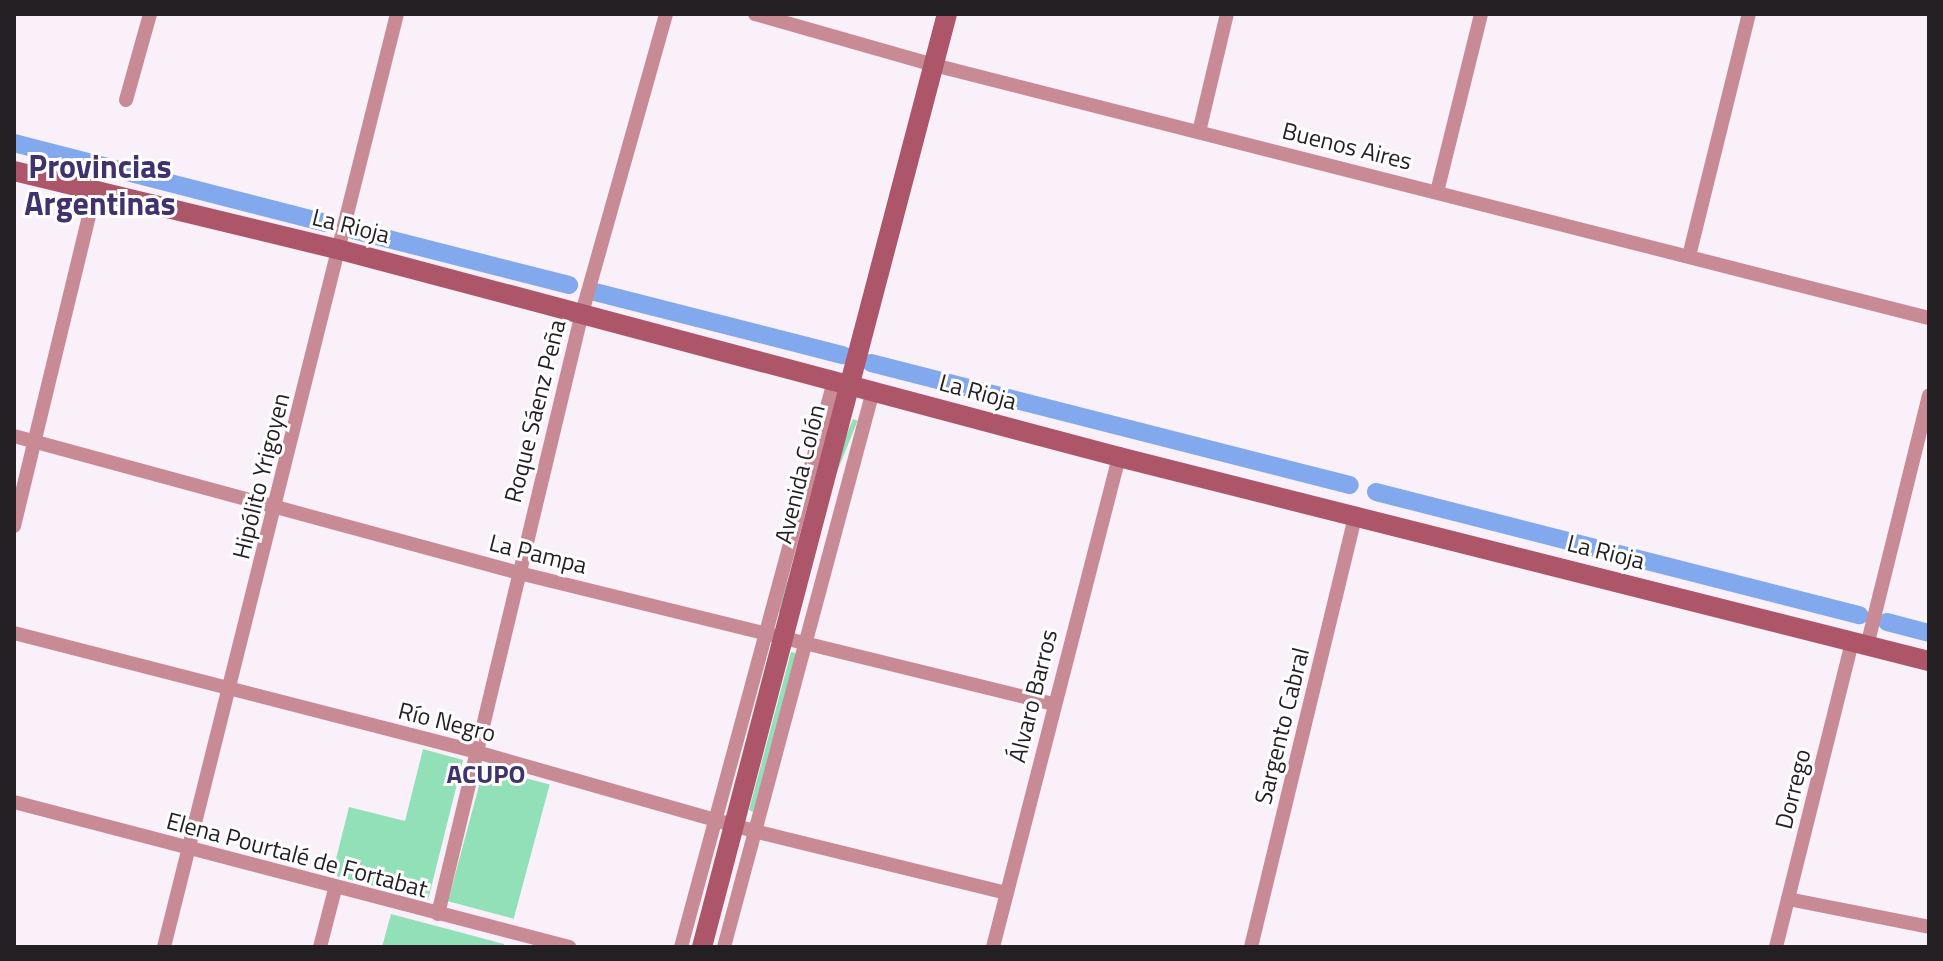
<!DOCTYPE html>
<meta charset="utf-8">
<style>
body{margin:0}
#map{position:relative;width:1943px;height:961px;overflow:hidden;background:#f9f0fa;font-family:"Titillium Web",sans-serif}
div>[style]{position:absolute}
.green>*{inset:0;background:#92e0b8;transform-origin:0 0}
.canal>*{height:18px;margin:-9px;padding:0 9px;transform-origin:9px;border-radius:9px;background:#82a9ee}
.street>*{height:14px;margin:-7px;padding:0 7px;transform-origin:7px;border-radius:7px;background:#c88b96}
.secondary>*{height:20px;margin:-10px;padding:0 10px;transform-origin:10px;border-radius:10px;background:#ad566a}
span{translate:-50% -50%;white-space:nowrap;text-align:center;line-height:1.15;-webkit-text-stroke:6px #fff;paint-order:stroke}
.street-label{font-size:24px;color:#231f23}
.neighbourhood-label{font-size:26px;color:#3f326e;font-weight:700}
.district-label{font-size:32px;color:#3f326e;font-weight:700}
.frame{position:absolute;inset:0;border:16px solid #231f23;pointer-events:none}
</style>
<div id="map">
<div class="green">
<div style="left:853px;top:419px;width:5px;height:207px;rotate:22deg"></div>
<div style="clip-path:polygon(791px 652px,796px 653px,753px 812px,749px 810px)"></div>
<div style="clip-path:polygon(423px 749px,463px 760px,428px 900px,332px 875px,349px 807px,405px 821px)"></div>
<div style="left:484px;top:767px;width:68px;height:139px;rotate:15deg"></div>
<div style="clip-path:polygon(391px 914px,504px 944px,504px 947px,382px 947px)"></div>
</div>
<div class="canal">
<div style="left:14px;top:143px;width:322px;rotate:14.4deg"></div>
<div style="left:353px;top:230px;width:223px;rotate:14.3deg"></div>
<div style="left:595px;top:292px;width:256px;rotate:14.3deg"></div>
<div style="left:871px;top:363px;width:494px;rotate:14.3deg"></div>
<div style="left:1376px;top:492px;width:499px;rotate:14.3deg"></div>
<div style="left:1887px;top:622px;width:43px;rotate:14.7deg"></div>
</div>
<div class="street">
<div style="left:755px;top:14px;width:186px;rotate:15.9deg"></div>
<div style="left:934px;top:65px;width:1027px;rotate:14.27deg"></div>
<div style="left:126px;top:100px;width:89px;rotate:-74.4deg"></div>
<div style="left:1199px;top:132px;width:121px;rotate:-76.7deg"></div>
<div style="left:1437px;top:192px;width:183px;rotate:-76.1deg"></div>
<div style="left:1689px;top:256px;width:249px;rotate:-76.1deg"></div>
<div style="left:14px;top:436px;width:523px;rotate:15.18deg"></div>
<div style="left:519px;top:573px;width:550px;rotate:13.78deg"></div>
<div style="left:14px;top:526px;width:345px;rotate:-76.4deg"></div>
<div style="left:14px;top:633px;width:481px;rotate:14.4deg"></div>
<div style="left:480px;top:753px;width:285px;rotate:15.9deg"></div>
<div style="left:754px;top:831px;width:260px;rotate:13.8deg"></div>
<div style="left:1867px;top:646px;width:258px;rotate:-76.1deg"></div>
<div style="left:14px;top:802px;width:574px;rotate:14.64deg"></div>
<div style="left:1788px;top:899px;width:144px;rotate:11.2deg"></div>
<div style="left:438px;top:914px;width:618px;rotate:-76.53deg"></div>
<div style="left:582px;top:313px;width:311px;rotate:-74.3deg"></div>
<div style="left:164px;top:947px;width:962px;rotate:-75.98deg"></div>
<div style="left:320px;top:947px;width:60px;rotate:-75.5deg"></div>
<div style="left:681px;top:947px;width:586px;rotate:-74.87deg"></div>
<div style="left:724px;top:947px;width:576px;rotate:-75deg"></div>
<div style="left:993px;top:947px;width:506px;rotate:-75.58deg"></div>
<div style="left:1251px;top:947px;width:446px;rotate:-76.4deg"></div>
<div style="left:1776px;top:947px;width:314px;rotate:-76deg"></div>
</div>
<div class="secondary">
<div style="left:14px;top:171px;width:332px;rotate:13.6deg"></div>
<div style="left:337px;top:249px;width:809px;rotate:14.89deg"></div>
<div style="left:1119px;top:457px;width:835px;rotate:14.14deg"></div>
<div style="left:702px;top:947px;width:965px;rotate:-75.29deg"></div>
</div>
<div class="street-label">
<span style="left:1347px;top:146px;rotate:14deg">Buenos Aires</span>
<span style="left:351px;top:226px;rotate:14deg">La Rioja</span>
<span style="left:978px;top:392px;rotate:15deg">La Rioja</span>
<span style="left:535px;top:411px;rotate:-76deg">Roque Sáenz Peña</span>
<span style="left:800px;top:474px;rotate:-76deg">Avenida Colón</span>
<span style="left:261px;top:476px;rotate:-76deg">Hipólito Yrigoyen</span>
<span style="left:1606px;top:552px;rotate:14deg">La Rioja</span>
<span style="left:538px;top:554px;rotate:14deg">La Pampa</span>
<span style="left:1033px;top:696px;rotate:-76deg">Álvaro Barros</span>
<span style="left:447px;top:722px;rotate:14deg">Río Negro</span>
<span style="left:1282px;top:726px;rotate:-76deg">Sargento Cabral</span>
<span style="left:1793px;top:789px;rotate:-76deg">Dorrego</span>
<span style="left:297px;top:855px;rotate:15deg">Elena Pourtalé de Fortabat</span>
</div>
<div class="neighbourhood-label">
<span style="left:486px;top:774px">ACUPO</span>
</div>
<div class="district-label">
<span style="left:100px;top:185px">Provincias<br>Argentinas</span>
</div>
<div class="frame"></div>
</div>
